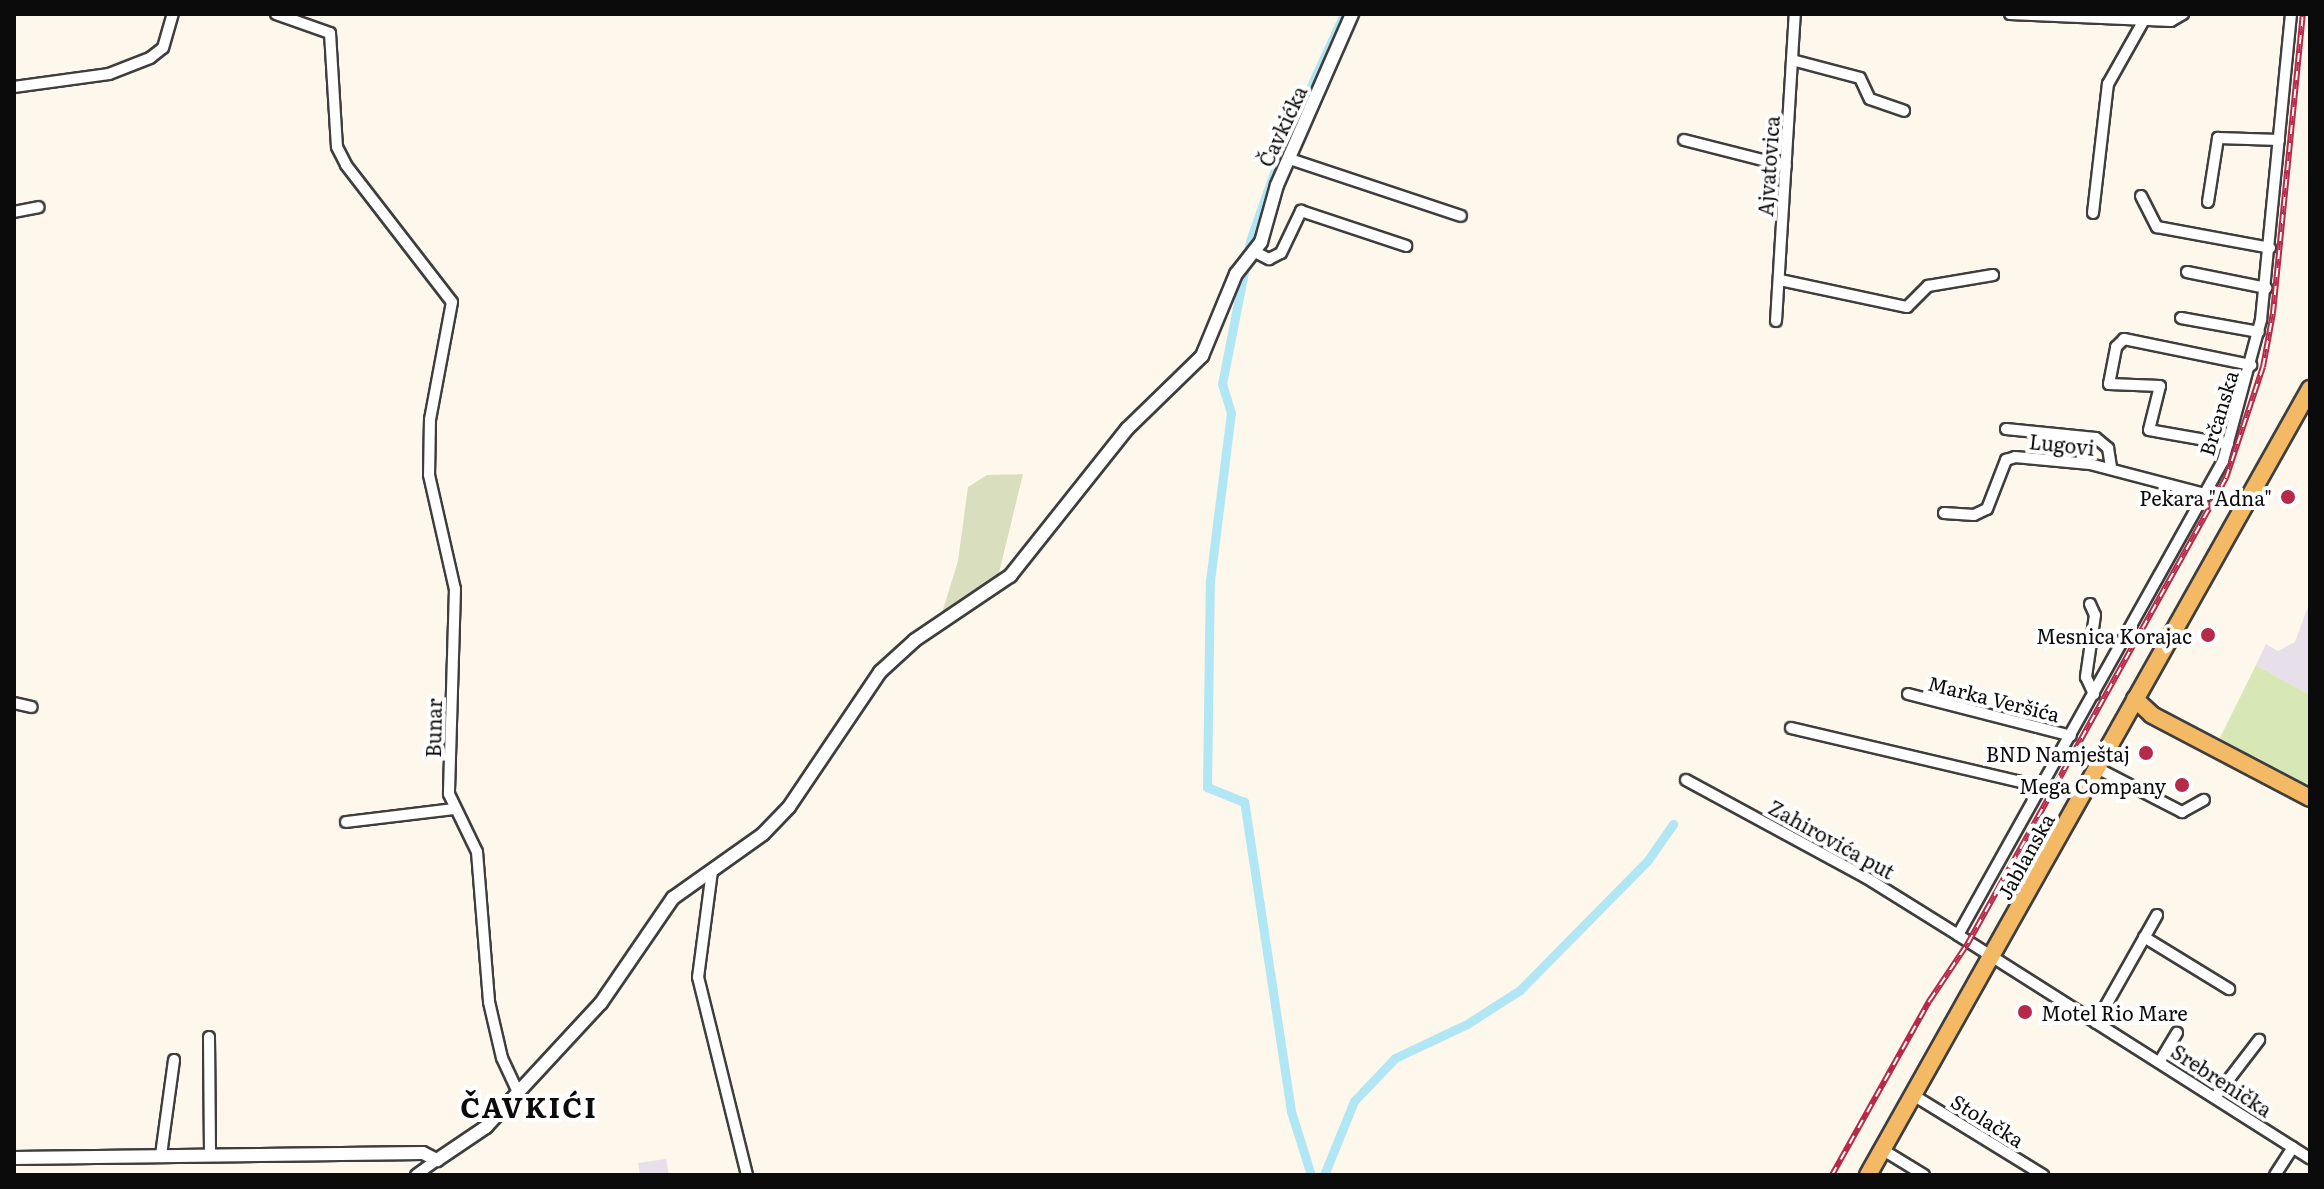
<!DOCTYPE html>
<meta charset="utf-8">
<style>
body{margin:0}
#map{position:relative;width:2324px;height:1189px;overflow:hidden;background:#fef7eb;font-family:Literata,serif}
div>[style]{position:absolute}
.industrial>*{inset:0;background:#e7e0ea}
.green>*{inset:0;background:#d8e7b6}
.cemetery>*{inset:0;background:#d9debe}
.canal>*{height:9px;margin:-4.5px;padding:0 4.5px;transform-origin:4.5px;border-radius:4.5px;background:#b1e6f4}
.roads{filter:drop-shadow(2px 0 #3e3e3e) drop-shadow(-2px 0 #3e3e3e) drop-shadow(0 2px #3e3e3e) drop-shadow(0 -2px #3e3e3e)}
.minor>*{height:10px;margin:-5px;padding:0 5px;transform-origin:5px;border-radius:5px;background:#fff}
.tertiary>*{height:12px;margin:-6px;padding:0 6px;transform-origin:6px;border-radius:6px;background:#fff}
.primary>*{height:16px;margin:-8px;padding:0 8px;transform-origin:8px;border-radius:8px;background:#f4b965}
.rail>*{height:6px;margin-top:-3px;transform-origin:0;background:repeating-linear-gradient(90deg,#fff 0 9px,#b62948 0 18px);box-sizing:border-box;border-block:2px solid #b62948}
.dots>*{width:22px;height:22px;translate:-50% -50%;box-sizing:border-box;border:4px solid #fff;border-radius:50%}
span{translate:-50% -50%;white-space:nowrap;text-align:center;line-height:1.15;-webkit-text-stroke:8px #fff;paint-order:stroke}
.street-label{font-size:20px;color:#0b0b0b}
.poi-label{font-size:20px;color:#0b0b0b}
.right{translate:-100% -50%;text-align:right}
.left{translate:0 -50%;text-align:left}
.district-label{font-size:28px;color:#0b0b0b;font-weight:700;letter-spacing:2px}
.frame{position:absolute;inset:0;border:16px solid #0b0b0b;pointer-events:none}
</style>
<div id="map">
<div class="industrial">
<div style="clip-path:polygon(2310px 601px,2310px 695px,2256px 665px,2266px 644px,2278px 651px,2295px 642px)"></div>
<div style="clip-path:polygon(666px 1159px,669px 1175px,640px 1175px,638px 1163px)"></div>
</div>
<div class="green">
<div style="clip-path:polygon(2256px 665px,2310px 695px,2310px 798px,2216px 746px)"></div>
</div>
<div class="cemetery">
<div style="clip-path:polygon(1023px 474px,998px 577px,941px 616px,958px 561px,968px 487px,987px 475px)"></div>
</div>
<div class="canal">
<div style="left:1311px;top:1175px;width:67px;rotate:-107.4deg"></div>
<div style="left:1291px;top:1111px;width:313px;rotate:-98.6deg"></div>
<div style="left:1244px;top:802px;width:40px;rotate:-158deg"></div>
<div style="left:1207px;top:787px;width:206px;rotate:-89.2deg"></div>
<div style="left:1210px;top:581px;width:169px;rotate:-82.9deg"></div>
<div style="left:1231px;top:413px;width:30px;rotate:-107deg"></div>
<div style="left:1222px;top:384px;width:146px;rotate:-78.9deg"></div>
<div style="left:1250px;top:241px;width:100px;rotate:-70.7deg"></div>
<div style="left:1283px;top:147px;width:146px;rotate:-65.4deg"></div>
<div style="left:1324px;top:1175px;width:80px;rotate:-67.9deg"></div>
<div style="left:1354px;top:1101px;width:59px;rotate:-46.4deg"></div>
<div style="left:1395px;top:1058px;width:80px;rotate:-25.3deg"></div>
<div style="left:1467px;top:1024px;width:63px;rotate:-32.7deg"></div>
<div style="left:1520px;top:990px;width:182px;rotate:-45.4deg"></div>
<div style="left:1648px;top:860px;width:44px;rotate:-55.2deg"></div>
</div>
<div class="roads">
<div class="minor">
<div style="left:276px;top:14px;width:57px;rotate:19.4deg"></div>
<div style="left:330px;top:33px;width:114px;rotate:86.5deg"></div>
<div style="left:337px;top:147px;width:20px;rotate:63deg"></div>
<div style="left:346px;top:165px;width:173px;rotate:52.3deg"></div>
<div style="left:452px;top:302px;width:119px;rotate:100.6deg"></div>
<div style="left:430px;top:419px;width:56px;rotate:91deg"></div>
<div style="left:429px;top:475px;width:117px;rotate:77.2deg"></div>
<div style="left:455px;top:589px;width:205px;rotate:91.7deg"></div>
<div style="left:449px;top:794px;width:64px;rotate:64.2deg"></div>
<div style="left:477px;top:852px;width:150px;rotate:85.4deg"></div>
<div style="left:489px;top:1002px;width:57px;rotate:76.9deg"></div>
<div style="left:502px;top:1058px;width:38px;rotate:65deg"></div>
<div style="left:2010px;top:14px;width:161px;rotate:2.5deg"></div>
<div style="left:2171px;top:21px;width:14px;rotate:-30deg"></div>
<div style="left:2291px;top:14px;width:307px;rotate:95.6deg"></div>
<div style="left:2261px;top:320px;width:146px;rotate:105.1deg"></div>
<div style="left:2223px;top:461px;width:543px;rotate:119.21deg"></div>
<div style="left:1958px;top:935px;width:417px;rotate:32.4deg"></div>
<div style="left:1792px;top:60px;width:70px;rotate:14.8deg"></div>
<div style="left:1860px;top:78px;width:23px;rotate:65deg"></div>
<div style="left:1870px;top:99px;width:36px;rotate:19deg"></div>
<div style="left:14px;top:87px;width:96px;rotate:-7.8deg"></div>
<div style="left:109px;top:74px;width:44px;rotate:-21.3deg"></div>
<div style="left:150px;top:58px;width:16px;rotate:-38deg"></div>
<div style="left:163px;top:48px;width:35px;rotate:-74deg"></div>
<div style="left:1684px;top:140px;width:105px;rotate:14.3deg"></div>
<div style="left:1290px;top:159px;width:180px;rotate:18.4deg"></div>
<div style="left:2141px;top:196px;width:35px;rotate:63deg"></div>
<div style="left:2157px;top:227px;width:115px;rotate:10.5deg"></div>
<div style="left:2208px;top:202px;width:65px;rotate:-81.1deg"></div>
<div style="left:2218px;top:138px;width:61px;rotate:1.9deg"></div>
<div style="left:14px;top:212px;width:25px;rotate:-11deg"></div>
<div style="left:2093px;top:213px;width:130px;rotate:-83.4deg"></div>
<div style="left:2108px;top:84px;width:73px;rotate:-60.6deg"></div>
<div style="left:1255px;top:252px;width:16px;rotate:27deg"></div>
<div style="left:1269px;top:259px;width:13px;rotate:-27deg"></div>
<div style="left:1281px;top:253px;width:47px;rotate:-64.5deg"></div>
<div style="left:1301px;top:211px;width:111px;rotate:18.4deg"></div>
<div style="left:2187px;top:272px;width:81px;rotate:11.4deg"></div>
<div style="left:1780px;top:280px;width:130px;rotate:12deg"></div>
<div style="left:1907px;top:307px;width:30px;rotate:-45deg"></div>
<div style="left:1928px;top:286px;width:66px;rotate:-9.6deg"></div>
<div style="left:2181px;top:318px;width:79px;rotate:10.2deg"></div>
<div style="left:1776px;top:321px;width:308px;rotate:-86.5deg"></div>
<div style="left:2006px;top:429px;width:90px;rotate:5.7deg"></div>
<div style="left:2096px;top:438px;width:16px;rotate:40deg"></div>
<div style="left:2108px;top:448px;width:20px;rotate:81deg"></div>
<div style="left:2228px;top:444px;width:80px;rotate:-170deg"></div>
<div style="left:2149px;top:430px;width:45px;rotate:-76deg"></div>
<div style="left:2160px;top:386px;width:51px;rotate:-177.8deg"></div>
<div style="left:2109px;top:384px;width:38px;rotate:-79deg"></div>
<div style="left:2116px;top:347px;width:11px;rotate:-45deg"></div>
<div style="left:2124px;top:339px;width:130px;rotate:11.6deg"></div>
<div style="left:1944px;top:513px;width:30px;rotate:4deg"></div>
<div style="left:1974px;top:515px;width:14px;rotate:-25deg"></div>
<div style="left:1987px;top:509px;width:53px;rotate:-68.8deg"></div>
<div style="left:2006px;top:460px;width:9px;rotate:-18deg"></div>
<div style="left:2015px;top:457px;width:75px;rotate:5.3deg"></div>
<div style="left:2090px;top:464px;width:122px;rotate:14.7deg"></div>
<div style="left:2090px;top:604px;width:12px;rotate:66deg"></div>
<div style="left:2095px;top:615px;width:63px;rotate:98.3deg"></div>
<div style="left:2086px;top:677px;width:19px;rotate:65deg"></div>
<div style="left:1908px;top:694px;width:168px;rotate:14.4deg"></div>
<div style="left:14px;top:703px;width:18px;rotate:13deg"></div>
<div style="left:1791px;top:728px;width:258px;rotate:13.2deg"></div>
<div style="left:2097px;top:768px;width:96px;rotate:27.4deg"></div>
<div style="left:2182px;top:812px;width:25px;rotate:-29deg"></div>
<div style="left:1686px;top:780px;width:204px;rotate:28.5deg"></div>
<div style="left:1865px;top:877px;width:110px;rotate:31.9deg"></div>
<div style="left:346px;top:822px;width:108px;rotate:-6.9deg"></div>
<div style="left:712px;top:871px;width:107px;rotate:97.5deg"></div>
<div style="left:698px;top:977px;width:204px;rotate:76.1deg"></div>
<div style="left:2144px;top:937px;width:100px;rotate:31.5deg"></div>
<div style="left:2096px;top:1023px;width:124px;rotate:-60.5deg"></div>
<div style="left:209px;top:1037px;width:118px;rotate:89.5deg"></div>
<div style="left:2160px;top:1061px;width:33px;rotate:-59deg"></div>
<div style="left:1913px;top:1095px;width:153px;rotate:31.6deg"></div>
<div style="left:2216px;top:1096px;width:71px;rotate:-52.5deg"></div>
<div style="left:1883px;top:1150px;width:48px;rotate:31.4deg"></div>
<div style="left:161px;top:1155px;width:96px;rotate:-82.2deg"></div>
<div style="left:416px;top:1175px;width:26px;rotate:-36deg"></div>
<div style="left:2275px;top:1175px;width:33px;rotate:-57deg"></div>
</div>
<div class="tertiary">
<div style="left:14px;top:1158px;width:409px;rotate:-0.7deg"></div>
<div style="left:423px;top:1153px;width:16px;rotate:27deg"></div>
<div style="left:437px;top:1160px;width:59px;rotate:-34deg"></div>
<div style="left:486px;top:1127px;width:169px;rotate:-47.2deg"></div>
<div style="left:601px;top:1003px;width:127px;rotate:-55.6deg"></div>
<div style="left:673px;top:898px;width:110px;rotate:-35.4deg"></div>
<div style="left:763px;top:834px;width:37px;rotate:-46deg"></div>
<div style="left:789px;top:807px;width:163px;rotate:-56deg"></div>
<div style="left:880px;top:672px;width:47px;rotate:-42.4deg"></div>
<div style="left:915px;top:640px;width:115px;rotate:-34deg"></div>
<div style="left:1010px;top:576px;width:188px;rotate:-51.5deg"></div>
<div style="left:1127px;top:429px;width:105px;rotate:-44.2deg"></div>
<div style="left:1202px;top:356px;width:89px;rotate:-67.5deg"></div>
<div style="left:1236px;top:274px;width:41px;rotate:-52deg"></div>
<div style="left:1261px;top:242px;width:59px;rotate:-74.3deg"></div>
<div style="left:1277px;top:185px;width:187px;rotate:-66.3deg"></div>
</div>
<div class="primary">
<div style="left:2135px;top:699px;width:23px;rotate:43deg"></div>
<div style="left:2152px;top:715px;width:178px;rotate:27.7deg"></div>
<div style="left:1868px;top:1175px;width:902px;rotate:-60.65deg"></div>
</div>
</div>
<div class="rail">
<div style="left:1832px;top:1175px;width:201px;rotate:-60.8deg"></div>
<div style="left:1930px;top:1000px;width:69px;rotate:-56.3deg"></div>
<div style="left:1968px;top:943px;width:532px;rotate:-60.98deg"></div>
<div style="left:2226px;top:478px;width:117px;rotate:-71.6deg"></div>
<div style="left:2263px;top:367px;width:55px;rotate:-79.5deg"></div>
<div style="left:2273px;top:313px;width:301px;rotate:-84.3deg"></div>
</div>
<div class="dots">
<div style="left:2288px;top:497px;background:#b62948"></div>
<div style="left:2208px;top:635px;background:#b62948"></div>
<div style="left:2146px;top:753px;background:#b62948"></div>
<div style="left:2182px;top:785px;background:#b62948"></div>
<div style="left:2025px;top:1012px;background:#b62948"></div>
</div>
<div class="street-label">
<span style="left:1282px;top:126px;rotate:-65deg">Čavkićka</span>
<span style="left:1768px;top:166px;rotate:-86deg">Ajvatovica</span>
<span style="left:2218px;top:413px;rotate:-73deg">Brčanska</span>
<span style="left:2062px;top:444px;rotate:6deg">Lugovi</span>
<span style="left:1994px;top:698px;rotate:14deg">Marka Veršića</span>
<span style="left:433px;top:728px;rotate:-89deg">Bunar</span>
<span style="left:1832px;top:839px;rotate:29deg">Zahirovića put</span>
<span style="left:2025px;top:856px;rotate:-61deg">Jablanska</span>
<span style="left:2222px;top:1080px;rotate:33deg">Srebrenička</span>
<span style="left:1988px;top:1120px;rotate:32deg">Stolačka</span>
</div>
<div class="poi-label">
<span class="right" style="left:2272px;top:497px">Pekara "Adna"</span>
<span class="right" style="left:2192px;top:635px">Mesnica Korajac</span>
<span class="right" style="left:2130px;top:753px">BND Namještaj</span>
<span class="right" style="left:2166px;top:785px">Mega Company</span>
<span class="left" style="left:2041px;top:1012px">Motel Rio Mare</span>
</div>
<div class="district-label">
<span style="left:529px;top:1106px">ČAVKIĆI</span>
</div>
<div class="frame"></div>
</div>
